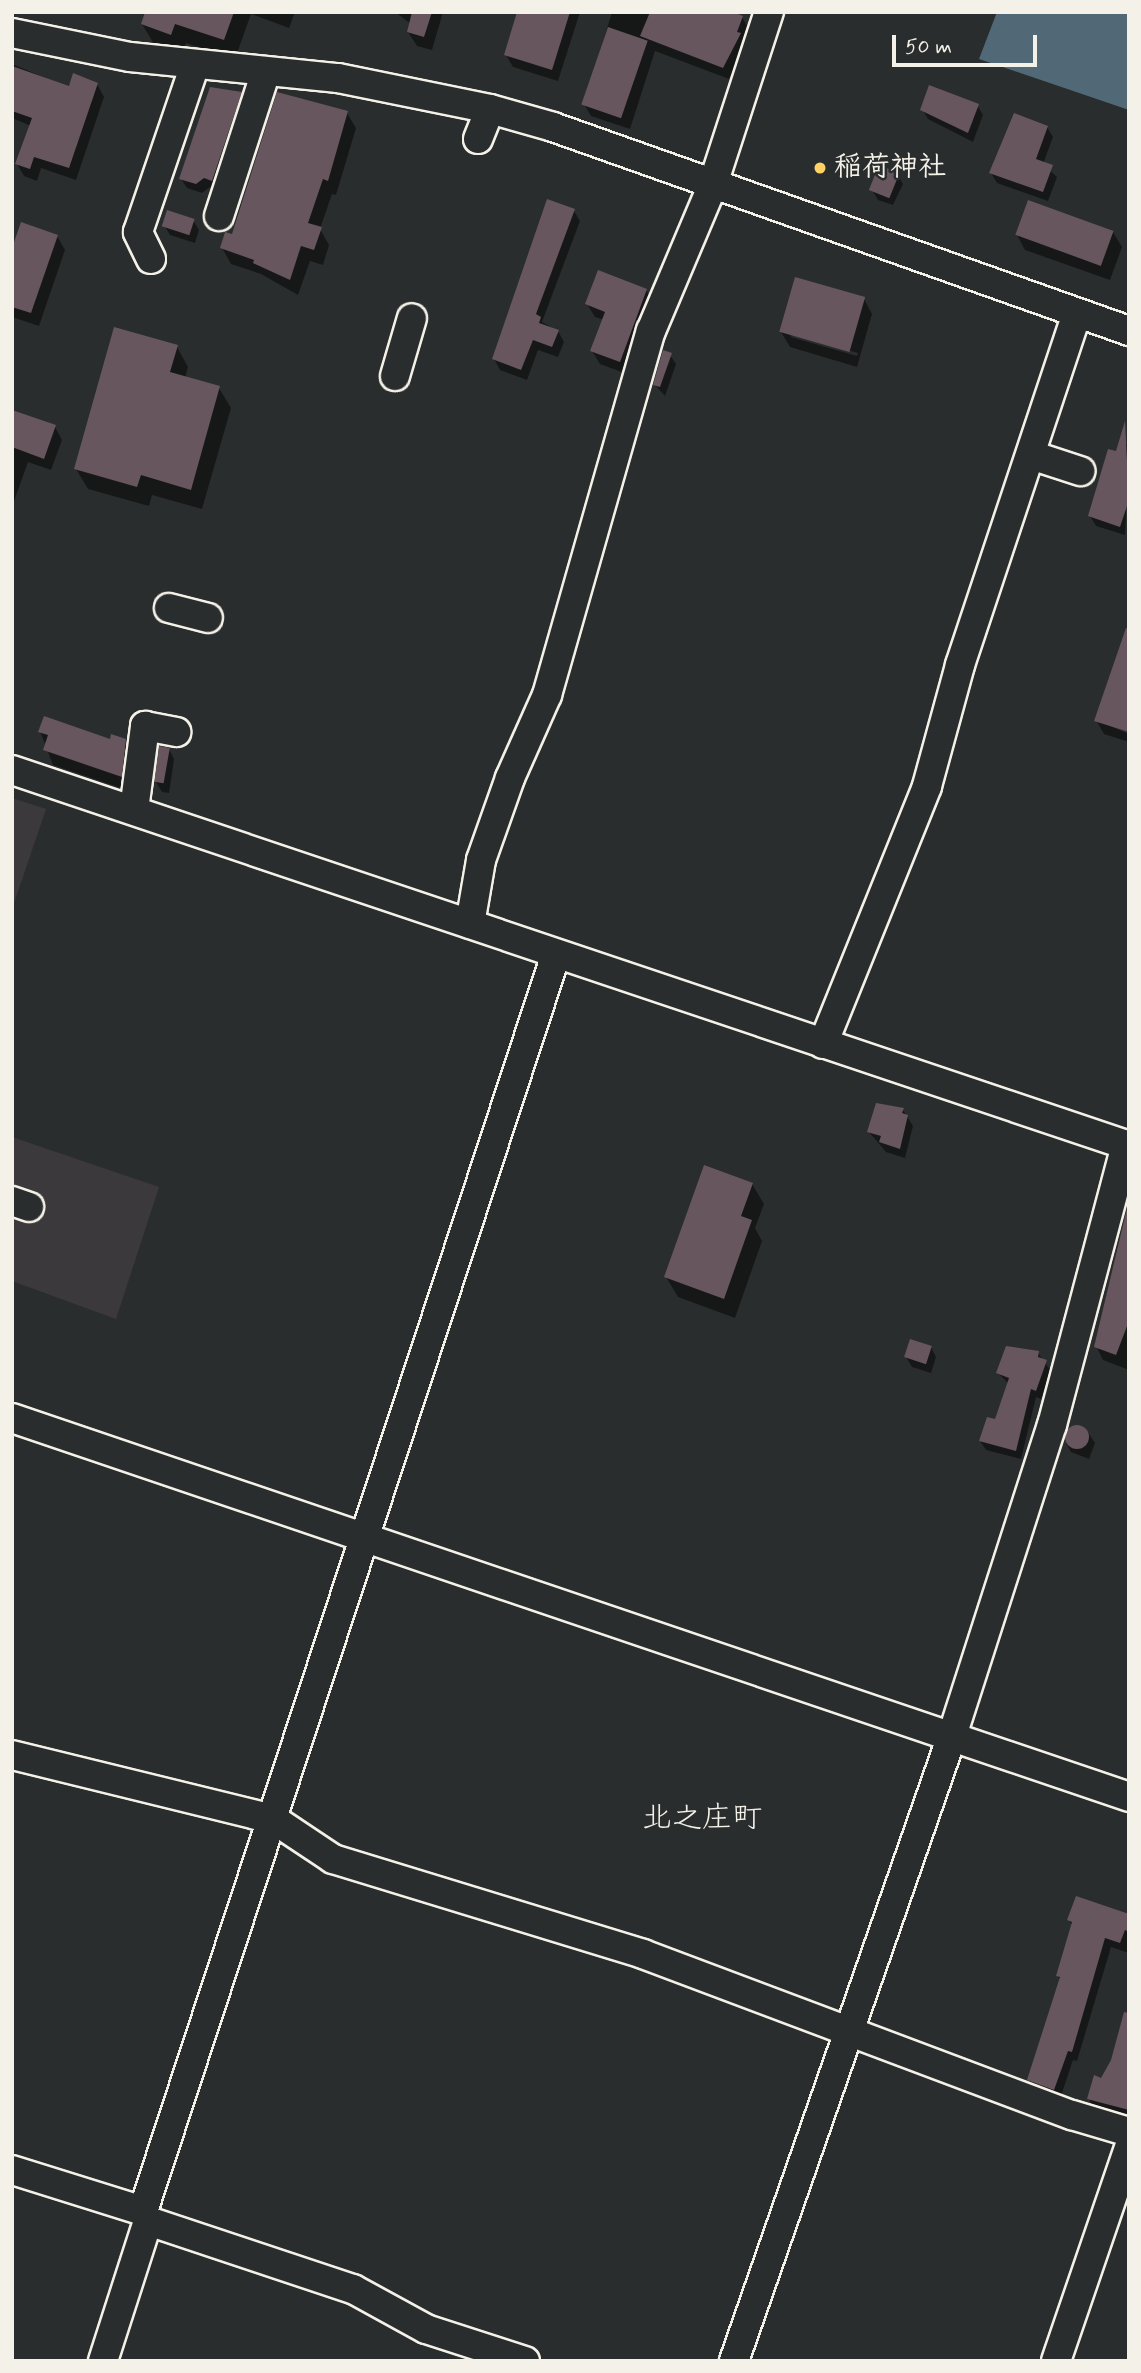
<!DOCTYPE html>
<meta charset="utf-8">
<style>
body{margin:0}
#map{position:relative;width:1141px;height:2373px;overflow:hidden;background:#2a2d2e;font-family:Mynerve,"Klee One",sans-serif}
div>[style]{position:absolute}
.built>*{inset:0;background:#3c393c}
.water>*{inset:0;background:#516976}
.shadow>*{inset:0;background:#0007}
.building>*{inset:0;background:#67565d;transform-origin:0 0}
.round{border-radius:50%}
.roads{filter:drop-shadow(2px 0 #f4f1e8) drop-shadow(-2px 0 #f4f1e8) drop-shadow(0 2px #f4f1e8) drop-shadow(0 -2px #f4f1e8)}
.minor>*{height:28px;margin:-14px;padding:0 14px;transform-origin:14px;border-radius:14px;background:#2a2d2e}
.dots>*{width:19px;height:19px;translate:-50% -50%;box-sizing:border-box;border:4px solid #2a2d2e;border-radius:50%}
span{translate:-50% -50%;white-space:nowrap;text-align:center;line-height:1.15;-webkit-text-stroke:5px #2a2d2e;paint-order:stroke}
.poi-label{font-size:28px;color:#f4f1e8;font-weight:700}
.left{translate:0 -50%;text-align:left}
.neighbourhood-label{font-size:30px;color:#f4f1e8}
.frame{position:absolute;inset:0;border:14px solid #f4f1e8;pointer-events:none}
.scale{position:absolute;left:892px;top:35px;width:145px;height:32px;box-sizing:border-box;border:4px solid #f4f1e8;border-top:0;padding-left:9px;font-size:21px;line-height:24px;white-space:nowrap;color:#f4f1e8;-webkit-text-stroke:5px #2a2d2e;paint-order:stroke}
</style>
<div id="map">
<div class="built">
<div style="clip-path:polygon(12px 798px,46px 809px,12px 909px)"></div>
<div style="clip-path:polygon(12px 1137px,159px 1187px,116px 1319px,12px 1281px)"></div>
</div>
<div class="water">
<div style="clip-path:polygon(997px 12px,1129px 12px,1129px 110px,979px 59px)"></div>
</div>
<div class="shadow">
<div style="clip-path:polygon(147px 12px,295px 12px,289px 28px,251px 14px,235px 59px,186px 43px,182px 54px,154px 44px,142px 24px)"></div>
<div style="clip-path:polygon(395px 12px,443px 12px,432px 50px,417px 46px,408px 32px,411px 24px)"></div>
<div style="clip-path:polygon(519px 12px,580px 12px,558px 81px,513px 67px,506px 55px)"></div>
<div style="clip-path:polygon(612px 12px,729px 12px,742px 17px,749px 29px,744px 41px,747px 47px,729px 79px,655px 51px,630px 129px,591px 116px,584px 104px)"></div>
<div style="clip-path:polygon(12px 64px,70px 88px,97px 84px,104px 97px,76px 180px,41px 168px,37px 181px,24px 176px,17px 164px,31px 126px,12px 118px)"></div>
<div style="clip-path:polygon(241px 94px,246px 104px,218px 190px,210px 187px,202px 193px,187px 188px,181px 179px)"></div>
<div style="clip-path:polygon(977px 105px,983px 115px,973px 142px,928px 119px,922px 109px)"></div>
<div style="clip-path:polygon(347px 113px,356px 128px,336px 195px,332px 194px,320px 229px,329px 245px,323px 265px,310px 261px,298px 295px,261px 274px,231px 264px,222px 248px)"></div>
<div style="clip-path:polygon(1047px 127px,1053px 137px,1043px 164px,1057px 177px,1048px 201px,997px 183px,991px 173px)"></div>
<div style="clip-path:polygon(897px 174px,903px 184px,893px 205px,878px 200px,872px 190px)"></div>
<div style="clip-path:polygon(574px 211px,580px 221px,542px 322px,558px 331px,564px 342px,558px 357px,538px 350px,527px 380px,500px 370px,494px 359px)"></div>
<div style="clip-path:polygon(193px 220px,199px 230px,195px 243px,170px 235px,164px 225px)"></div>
<div style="clip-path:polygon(1113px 232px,1122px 247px,1110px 280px,1025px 250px,1017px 235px)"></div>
<div style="clip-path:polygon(57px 236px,65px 250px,39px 326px,12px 317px,12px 253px)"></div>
<div style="clip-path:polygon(646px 290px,654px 303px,627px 374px,600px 364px,592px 351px,604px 320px,595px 317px,587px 304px)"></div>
<div style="clip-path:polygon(evenodd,864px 299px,872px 314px,857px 367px,790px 347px,781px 332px,864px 299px,791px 334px,858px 353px,857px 356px,791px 337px,791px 334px)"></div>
<div style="clip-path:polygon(177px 347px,188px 367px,185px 378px,219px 388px,231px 408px,202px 509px,152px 495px,149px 506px,88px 489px,76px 469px)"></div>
<div style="clip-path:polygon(670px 355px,676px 364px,665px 396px,655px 385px)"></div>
<div style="clip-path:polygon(12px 412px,55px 427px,62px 440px,51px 470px,28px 462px,12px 507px)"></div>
<div style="clip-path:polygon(1120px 443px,1129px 445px,1125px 535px,1096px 526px,1090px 516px)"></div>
<div style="clip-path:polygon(1096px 720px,1129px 734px,1129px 742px,1104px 734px)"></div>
<div style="clip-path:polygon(40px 731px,125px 741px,134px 756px,130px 791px,53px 765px)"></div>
<div style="clip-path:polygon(169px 749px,174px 759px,169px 793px,162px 792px,156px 782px)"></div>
<div style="clip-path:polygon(903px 1110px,913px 1126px,905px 1158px,886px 1152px,869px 1132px)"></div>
<div style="clip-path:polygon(752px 1184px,764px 1204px,755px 1228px,762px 1241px,735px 1318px,678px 1297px,666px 1277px)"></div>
<div style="clip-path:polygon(1129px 1207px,1129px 1370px,1103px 1360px,1096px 1346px)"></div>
<div style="clip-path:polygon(931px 1347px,936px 1357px,931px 1373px,912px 1367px,906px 1357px)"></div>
<div style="clip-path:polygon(1038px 1353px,1051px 1371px,1041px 1399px,1036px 1397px,1021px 1459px,986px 1450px,980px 1441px,996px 1421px,1009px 1384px,998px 1373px)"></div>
<div style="clip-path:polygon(1070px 1427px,1089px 1434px,1095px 1443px,1089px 1459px,1071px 1452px,1066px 1443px)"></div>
<div style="clip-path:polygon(1129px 1918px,1129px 1953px,1111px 1947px,1077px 2061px,1073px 2060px,1060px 2099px,1034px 2090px,1029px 2080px,1061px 1981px,1058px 1976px,1073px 1927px,1069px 1920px)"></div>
<div style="clip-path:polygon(1129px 2007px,1129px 2118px,1094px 2109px,1089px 2099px,1112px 2061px)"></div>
</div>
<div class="building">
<div style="clip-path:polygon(145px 12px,234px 12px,224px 40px,175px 24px,171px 35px,141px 24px)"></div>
<div style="clip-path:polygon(412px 12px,432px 12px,424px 37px,407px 32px)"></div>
<div style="clip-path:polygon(517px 12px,570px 12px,552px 70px,504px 55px)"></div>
<div style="clip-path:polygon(650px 12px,733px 12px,743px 16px,737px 32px,741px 33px,723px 68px,640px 36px)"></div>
<div style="left:608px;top:27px;width:42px;height:82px;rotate:19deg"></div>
<div style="clip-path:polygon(12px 66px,69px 86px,73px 73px,98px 83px,69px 168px,34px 157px,30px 169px,15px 164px,32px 118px,12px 111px)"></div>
<div style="clip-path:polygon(929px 85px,979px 104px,968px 133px,920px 110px)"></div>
<div style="clip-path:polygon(210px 87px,242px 92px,212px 181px,204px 178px,196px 184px,179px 179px)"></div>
<div style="clip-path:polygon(277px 92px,348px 111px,328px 181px,323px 179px,308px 223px,322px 227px,314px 250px,301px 246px,290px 280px,253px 263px,254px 260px,220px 248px,225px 232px,232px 234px)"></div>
<div style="clip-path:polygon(1014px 113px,1048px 126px,1036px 159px,1053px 165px,1043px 192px,989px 173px)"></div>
<div style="left:879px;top:165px;width:22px;height:27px;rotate:22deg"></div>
<div style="clip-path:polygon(547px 199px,575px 209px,536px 314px,541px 317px,539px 323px,559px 330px,552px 347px,533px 340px,521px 370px,492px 359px)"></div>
<div style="left:1028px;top:200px;width:91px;height:37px;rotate:20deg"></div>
<div style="left:167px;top:210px;width:29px;height:17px;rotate:18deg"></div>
<div style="clip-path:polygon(21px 222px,58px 235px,31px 313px,12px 307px,12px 248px)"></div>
<div style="clip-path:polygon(598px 270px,647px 289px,620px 362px,590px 351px,605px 312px,585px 304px)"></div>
<div style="left:795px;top:277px;width:73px;height:57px;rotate:16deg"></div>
<div style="clip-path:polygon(114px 327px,178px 345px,170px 372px,220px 386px,191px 490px,141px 475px,137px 487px,74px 469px)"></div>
<div style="clip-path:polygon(663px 350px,672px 353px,660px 387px,653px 385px)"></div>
<div style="clip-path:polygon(12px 410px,56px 425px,44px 459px,12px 447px)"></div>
<div style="clip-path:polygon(1125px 421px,1129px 500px,1120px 527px,1088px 516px,1108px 449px,1116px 451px)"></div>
<div style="clip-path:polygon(1126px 628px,1129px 629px,1129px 732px,1094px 721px)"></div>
<div style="clip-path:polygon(44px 716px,110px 739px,111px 734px,126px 739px,122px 777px,43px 750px,48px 735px,38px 732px)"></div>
<div style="left:159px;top:746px;width:11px;height:36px;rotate:10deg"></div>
<div style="clip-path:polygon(876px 1103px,904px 1108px,902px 1113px,908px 1115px,900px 1149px,879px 1142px,881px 1136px,867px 1132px)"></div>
<div style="clip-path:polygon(704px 1165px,753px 1183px,741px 1216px,752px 1220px,724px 1299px,664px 1277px)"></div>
<div style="clip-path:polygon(1129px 1200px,1129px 1321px,1116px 1355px,1094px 1347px)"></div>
<div style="left:910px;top:1339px;width:23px;height:19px;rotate:18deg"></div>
<div style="clip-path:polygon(1006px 1346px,1039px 1351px,1038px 1357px,1047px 1360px,1036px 1391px,1031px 1389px,1016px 1451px,979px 1441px,987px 1417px,995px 1419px,1009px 1378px,996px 1373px)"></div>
<div class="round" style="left:1065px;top:1425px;width:24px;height:24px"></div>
<div style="clip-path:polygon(1076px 1896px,1129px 1914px,1129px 1932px,1125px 1930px,1120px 1943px,1105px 1938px,1072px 2052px,1068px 2051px,1054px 2090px,1027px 2080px,1060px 1977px,1056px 1976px,1072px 1922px,1067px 1920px)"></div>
<div style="clip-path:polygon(1124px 2012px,1129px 2013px,1129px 2110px,1087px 2099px,1094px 2075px,1101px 2078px,1111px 2060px)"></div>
</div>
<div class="roads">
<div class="minor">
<div style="left:12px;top:33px;width:120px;rotate:11.5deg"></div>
<div style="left:130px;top:57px;width:209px;rotate:5.8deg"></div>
<div style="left:338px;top:78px;width:155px;rotate:11.5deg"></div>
<div style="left:490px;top:109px;width:66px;rotate:15.9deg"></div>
<div style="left:553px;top:127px;width:611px;rotate:19.5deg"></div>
<div style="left:478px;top:139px;width:32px;rotate:-68deg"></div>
<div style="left:219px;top:216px;width:152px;rotate:-72deg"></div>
<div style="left:151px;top:259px;width:30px;rotate:-116deg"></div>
<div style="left:138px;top:232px;width:176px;rotate:-71.2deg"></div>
<div style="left:395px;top:376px;width:60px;rotate:-73.7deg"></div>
<div style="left:1031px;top:455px;width:52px;rotate:18.1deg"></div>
<div style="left:169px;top:608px;width:40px;rotate:14.4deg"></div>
<div style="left:12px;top:770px;width:1179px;rotate:18.6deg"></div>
<div style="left:134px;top:810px;width:85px;rotate:-82.5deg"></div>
<div style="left:145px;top:726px;width:32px;rotate:11deg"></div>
<div style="left:470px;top:924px;width:65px;rotate:-80.2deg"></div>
<div style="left:481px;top:860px;width:87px;rotate:-70.5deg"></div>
<div style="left:510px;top:778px;width:91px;rotate:-66deg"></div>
<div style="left:547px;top:695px;width:379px;rotate:-74.1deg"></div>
<div style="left:651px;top:331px;width:160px;rotate:-67.1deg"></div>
<div style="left:713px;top:184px;width:181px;rotate:-72deg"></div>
<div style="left:823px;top:1044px;width:278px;rotate:-68deg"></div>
<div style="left:927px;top:786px;width:125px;rotate:-74.7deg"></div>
<div style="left:960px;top:665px;width:371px;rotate:-71.6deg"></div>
<div style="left:12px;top:1201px;width:18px;rotate:19deg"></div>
<div style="left:12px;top:1418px;width:1180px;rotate:18.74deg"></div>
<div style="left:12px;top:1755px;width:269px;rotate:13.8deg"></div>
<div style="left:273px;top:1819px;width:72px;rotate:33.7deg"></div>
<div style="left:333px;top:1859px;width:324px;rotate:17deg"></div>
<div style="left:643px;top:1954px;width:458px;rotate:20.6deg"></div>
<div style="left:1072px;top:2115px;width:59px;rotate:16.6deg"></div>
<div style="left:12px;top:2170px;width:137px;rotate:17.4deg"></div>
<div style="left:143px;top:2211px;width:11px;rotate:63deg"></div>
<div style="left:148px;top:2221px;width:216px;rotate:18.4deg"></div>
<div style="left:353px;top:2289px;width:83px;rotate:28.7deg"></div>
<div style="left:426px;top:2329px;width:104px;rotate:17.9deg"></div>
<div style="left:143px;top:2211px;width:1323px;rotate:-71.81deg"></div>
<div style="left:103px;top:2361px;width:147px;rotate:-72.2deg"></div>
<div style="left:734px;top:2361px;width:662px;rotate:-70.77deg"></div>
<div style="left:952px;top:1736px;width:327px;rotate:-72.2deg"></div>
<div style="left:1052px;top:1425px;width:290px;rotate:-75.2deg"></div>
<div style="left:1056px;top:2361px;width:225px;rotate:-71.1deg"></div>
</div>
</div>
<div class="dots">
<div style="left:820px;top:168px;background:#ffd166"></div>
</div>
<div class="poi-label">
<span class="left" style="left:834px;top:168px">稲荷神社</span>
</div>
<div class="neighbourhood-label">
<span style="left:702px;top:1819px">北之庄町</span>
</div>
<div class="frame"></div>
<div class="scale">50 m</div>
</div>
